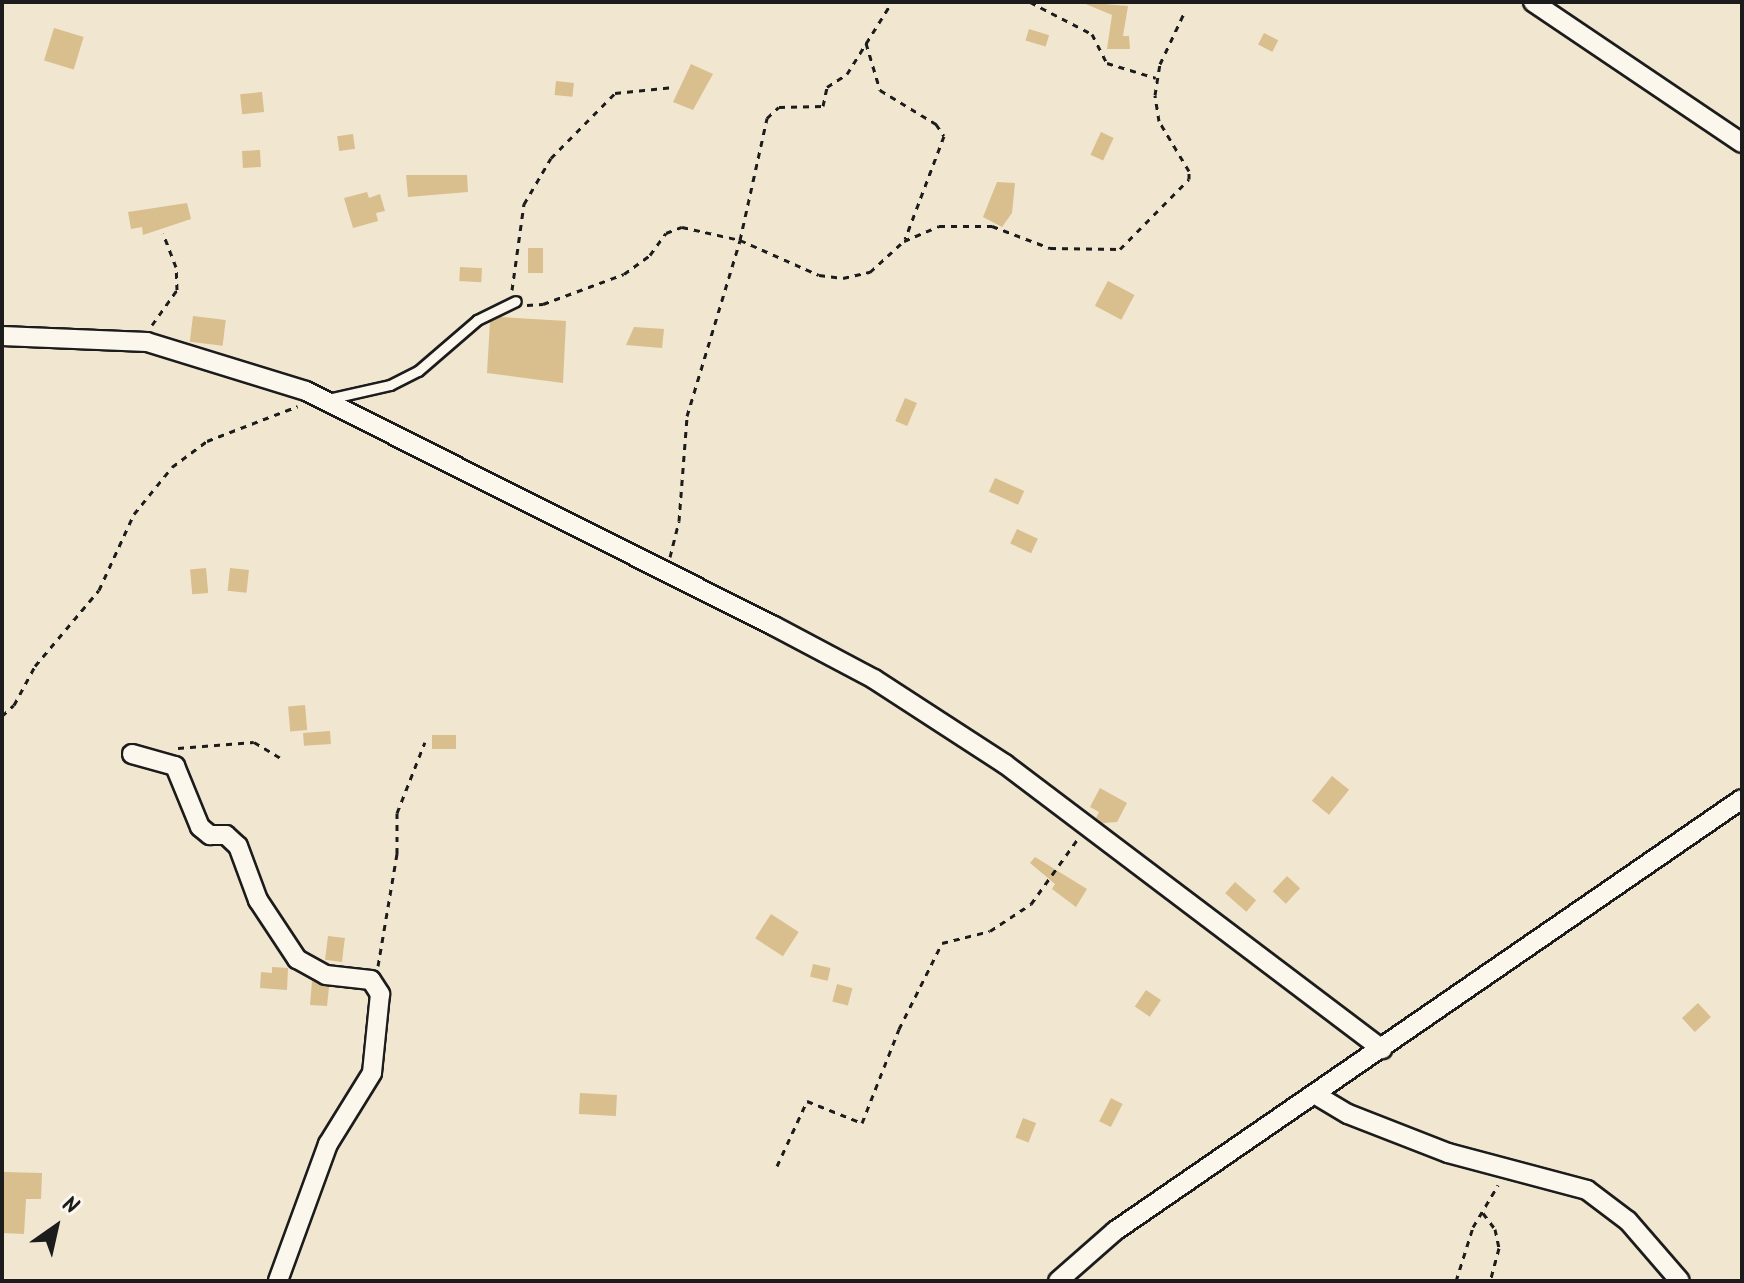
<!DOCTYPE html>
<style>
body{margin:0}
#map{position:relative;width:1744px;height:1283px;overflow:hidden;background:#f1e6d0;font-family:Kalam,sans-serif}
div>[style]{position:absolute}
.building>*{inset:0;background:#d9be8e;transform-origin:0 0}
.path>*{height:3px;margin-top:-1.5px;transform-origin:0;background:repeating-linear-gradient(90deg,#1c1c1c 0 6px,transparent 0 12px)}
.roads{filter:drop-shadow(2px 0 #1c1c1c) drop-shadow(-2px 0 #1c1c1c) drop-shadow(0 2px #1c1c1c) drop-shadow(0 -2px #1c1c1c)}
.service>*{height:9px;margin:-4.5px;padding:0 4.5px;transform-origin:4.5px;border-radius:4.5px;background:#fbf7ec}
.minor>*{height:18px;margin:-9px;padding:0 9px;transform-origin:9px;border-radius:9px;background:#fbf7ec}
span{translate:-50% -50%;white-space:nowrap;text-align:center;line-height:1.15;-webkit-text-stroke:6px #fbf7ec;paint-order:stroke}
.frame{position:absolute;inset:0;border:4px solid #1c1c1c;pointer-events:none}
.north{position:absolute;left:16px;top:1187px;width:80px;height:80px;-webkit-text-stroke:6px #fbf7ec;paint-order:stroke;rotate:34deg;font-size:22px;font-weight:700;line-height:32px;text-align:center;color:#1c1c1c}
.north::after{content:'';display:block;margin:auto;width:28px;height:36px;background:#1c1c1c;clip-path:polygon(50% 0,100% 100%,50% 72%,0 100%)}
</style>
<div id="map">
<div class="building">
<div style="clip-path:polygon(1081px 2px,1128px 6px,1123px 36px,1129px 36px,1130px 49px,1107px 49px,1112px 15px)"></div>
<div style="left:54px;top:28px;width:31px;height:34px;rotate:17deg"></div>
<div style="left:1029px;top:29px;width:21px;height:12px;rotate:17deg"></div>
<div style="left:1264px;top:33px;width:16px;height:13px;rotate:27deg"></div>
<div style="clip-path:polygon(691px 64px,713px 74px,693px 110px,673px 102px)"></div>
<div style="left:556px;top:81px;width:18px;height:14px;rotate:6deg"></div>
<div style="left:262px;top:92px;width:20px;height:22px;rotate:84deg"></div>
<div style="left:1101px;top:132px;width:14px;height:25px;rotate:25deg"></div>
<div style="left:353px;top:134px;width:15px;height:16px;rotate:82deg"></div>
<div style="left:260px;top:150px;width:17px;height:18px;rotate:87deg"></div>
<div style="clip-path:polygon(406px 175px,467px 175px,468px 192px,408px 197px)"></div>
<div style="clip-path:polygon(997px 182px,1015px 183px,1012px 213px,1002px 227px,983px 217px)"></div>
<div style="clip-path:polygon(367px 192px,369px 198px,380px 194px,385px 211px,376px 213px,378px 221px,353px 228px,344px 198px)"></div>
<div style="clip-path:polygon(187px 203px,191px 219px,143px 235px,142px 227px,131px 229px,128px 212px)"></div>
<div style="left:528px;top:248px;width:15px;height:25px"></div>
<div style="left:460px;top:267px;width:22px;height:14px;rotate:3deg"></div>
<div style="left:1108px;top:281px;width:30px;height:28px;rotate:28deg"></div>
<div style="left:193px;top:316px;width:33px;height:26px;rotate:7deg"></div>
<div style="clip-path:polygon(500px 317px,566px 321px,563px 383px,487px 373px,490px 322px)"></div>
<div style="clip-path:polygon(634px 327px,664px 329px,662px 348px,626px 345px)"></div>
<div style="left:905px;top:398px;width:13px;height:25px;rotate:23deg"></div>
<div style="left:995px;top:478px;width:32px;height:15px;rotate:24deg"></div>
<div style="left:1017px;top:529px;width:23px;height:16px;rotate:25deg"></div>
<div style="left:206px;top:568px;width:25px;height:16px;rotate:85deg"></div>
<div style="left:230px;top:568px;width:19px;height:23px;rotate:6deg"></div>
<div style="left:305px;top:705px;width:25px;height:17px;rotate:85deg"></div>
<div style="left:330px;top:731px;width:13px;height:27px;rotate:86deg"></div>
<div style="left:432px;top:735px;width:24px;height:14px"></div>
<div style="left:1332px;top:776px;width:22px;height:32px;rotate:39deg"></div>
<div style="clip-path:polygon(1100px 788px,1127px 803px,1117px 822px,1103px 823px,1096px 818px,1099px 812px,1090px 807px)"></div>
<div style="clip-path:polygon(1035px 857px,1087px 889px,1076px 907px,1052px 889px,1055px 884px,1030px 863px)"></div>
<div style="left:1287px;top:876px;width:18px;height:21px;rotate:43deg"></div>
<div style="left:1235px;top:882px;width:28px;height:15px;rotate:41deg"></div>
<div style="left:771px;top:914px;width:33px;height:29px;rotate:33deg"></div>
<div style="left:328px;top:936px;width:17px;height:24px;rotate:7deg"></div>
<div style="left:813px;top:964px;width:18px;height:13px;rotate:13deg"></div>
<div style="clip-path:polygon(272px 967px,288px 968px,287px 990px,260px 988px,261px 972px,272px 973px)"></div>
<div style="clip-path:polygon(312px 981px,329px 987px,327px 1006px,310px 1005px)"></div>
<div style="left:837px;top:984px;width:16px;height:18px;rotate:15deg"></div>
<div style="left:1146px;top:990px;width:18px;height:20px;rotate:34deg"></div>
<div style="left:1698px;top:1003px;width:19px;height:22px;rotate:47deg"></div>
<div style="left:580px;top:1093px;width:37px;height:21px;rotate:3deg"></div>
<div style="left:1111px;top:1098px;width:13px;height:26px;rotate:27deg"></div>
<div style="left:1023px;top:1118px;width:14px;height:21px;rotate:21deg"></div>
<div style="clip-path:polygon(3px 1172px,42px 1173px,41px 1199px,26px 1199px,24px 1234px,2px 1233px)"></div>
</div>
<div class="path">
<div style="left:1030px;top:2px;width:70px;rotate:27.3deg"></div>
<div style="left:1092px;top:34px;width:33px;rotate:63deg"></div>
<div style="left:1107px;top:63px;width:51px;rotate:17deg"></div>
<div style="left:866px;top:43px;width:49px;rotate:73.4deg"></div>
<div style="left:880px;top:90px;width:66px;rotate:31.3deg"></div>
<div style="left:936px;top:124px;width:14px;rotate:56deg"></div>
<div style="left:944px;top:136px;width:110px;rotate:110.7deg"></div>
<div style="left:512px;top:290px;width:87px;rotate:-82.1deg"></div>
<div style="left:524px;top:204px;width:53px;rotate:-59.6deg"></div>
<div style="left:551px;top:158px;width:91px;rotate:-45.4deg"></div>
<div style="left:615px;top:93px;width:59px;rotate:-5.8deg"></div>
<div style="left:527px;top:305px;width:16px;rotate:-4deg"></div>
<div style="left:543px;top:304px;width:86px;rotate:-20.3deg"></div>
<div style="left:624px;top:274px;width:32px;rotate:-36deg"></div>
<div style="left:650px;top:255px;width:27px;rotate:-54deg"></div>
<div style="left:666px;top:233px;width:17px;rotate:-21deg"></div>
<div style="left:682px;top:227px;width:59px;rotate:12.6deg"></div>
<div style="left:740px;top:240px;width:86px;rotate:23.9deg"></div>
<div style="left:819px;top:275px;width:24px;rotate:7deg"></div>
<div style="left:843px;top:278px;width:28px;rotate:-13deg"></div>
<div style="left:870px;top:272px;width:46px;rotate:-42.4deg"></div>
<div style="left:904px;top:241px;width:38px;rotate:-23deg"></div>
<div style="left:939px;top:226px;width:53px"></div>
<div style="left:992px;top:226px;width:62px;rotate:20.8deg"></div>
<div style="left:1050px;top:248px;width:70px;rotate:0.8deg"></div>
<div style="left:1120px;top:249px;width:98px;rotate:-45.4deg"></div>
<div style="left:1189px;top:179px;width:8px;rotate:-90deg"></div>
<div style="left:1189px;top:171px;width:58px;rotate:-121deg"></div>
<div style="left:1159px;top:121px;width:26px;rotate:-99deg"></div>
<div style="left:1155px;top:95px;width:31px;rotate:-81deg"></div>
<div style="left:1160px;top:64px;width:59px;rotate:-64.7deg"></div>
<div style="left:152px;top:325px;width:43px;rotate:-54.5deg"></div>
<div style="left:177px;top:290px;width:23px;rotate:-92deg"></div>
<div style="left:176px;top:267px;width:36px;rotate:-111deg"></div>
<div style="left:670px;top:557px;width:37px;rotate:-76deg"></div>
<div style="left:679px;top:521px;width:105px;rotate:-85.6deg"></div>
<div style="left:687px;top:416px;width:184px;rotate:-73.2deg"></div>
<div style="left:740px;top:240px;width:125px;rotate:-77.5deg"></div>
<div style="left:767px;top:118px;width:16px;rotate:-43deg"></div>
<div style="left:779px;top:107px;width:44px;rotate:-1.3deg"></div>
<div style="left:823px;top:106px;width:19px;rotate:-78deg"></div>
<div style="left:827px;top:87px;width:24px;rotate:-33deg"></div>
<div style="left:847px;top:74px;width:85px;rotate:-58deg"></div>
<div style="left:2px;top:716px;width:16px;rotate:-43deg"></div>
<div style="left:14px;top:705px;width:44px;rotate:-61.7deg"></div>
<div style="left:35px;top:666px;width:99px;rotate:-49.9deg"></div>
<div style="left:99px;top:590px;width:84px;rotate:-65.3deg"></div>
<div style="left:134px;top:514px;width:60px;rotate:-51deg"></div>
<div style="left:172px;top:467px;width:44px;rotate:-36.6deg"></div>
<div style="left:207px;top:441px;width:97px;rotate:-21deg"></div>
<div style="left:178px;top:748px;width:76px;rotate:-4.5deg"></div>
<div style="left:254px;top:742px;width:33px;rotate:31deg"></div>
<div style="left:378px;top:966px;width:114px;rotate:-80.4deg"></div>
<div style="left:397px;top:854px;width:41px;rotate:-90deg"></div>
<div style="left:397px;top:813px;width:76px;rotate:-68.5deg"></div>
<div style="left:777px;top:1166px;width:72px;rotate:-65.2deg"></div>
<div style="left:807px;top:1101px;width:59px;rotate:21.8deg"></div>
<div style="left:862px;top:1123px;width:101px;rotate:-68.5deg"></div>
<div style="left:899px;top:1029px;width:96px;rotate:-63.4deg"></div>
<div style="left:942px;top:943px;width:49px;rotate:-14deg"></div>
<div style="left:990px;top:931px;width:49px;rotate:-33.4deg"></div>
<div style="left:1031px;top:904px;width:79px;rotate:-54.3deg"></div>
<div style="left:1483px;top:1213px;width:20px;rotate:53deg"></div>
<div style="left:1495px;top:1229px;width:19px;rotate:78deg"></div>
<div style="left:1499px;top:1248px;width:34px;rotate:105deg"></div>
<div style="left:1456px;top:1281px;width:57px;rotate:-72.5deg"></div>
<div style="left:1473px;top:1227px;width:49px;rotate:-59.2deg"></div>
</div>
<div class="roads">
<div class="service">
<div style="left:328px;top:399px;width:64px;rotate:-12.7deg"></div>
<div style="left:390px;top:385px;width:31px;rotate:-27deg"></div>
<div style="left:418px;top:371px;width:78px;rotate:-40.8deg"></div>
<div style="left:477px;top:320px;width:43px;rotate:-26deg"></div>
</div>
<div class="minor">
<div style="left:1533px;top:2px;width:252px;rotate:34deg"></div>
<div style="left:2px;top:336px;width:145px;rotate:2.4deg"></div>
<div style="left:147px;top:342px;width:166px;rotate:17.1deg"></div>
<div style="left:306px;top:391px;width:524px;rotate:26.66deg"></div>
<div style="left:774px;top:626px;width:113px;rotate:27.9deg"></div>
<div style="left:874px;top:679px;width:156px;rotate:33deg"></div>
<div style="left:1005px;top:764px;width:473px;rotate:37.1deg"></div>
<div style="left:132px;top:754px;width:45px;rotate:15.6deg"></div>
<div style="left:175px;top:766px;width:66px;rotate:67.7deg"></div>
<div style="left:200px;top:827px;width:13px;rotate:39deg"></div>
<div style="left:210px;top:835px;width:16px"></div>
<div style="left:226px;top:835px;width:16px;rotate:43deg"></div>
<div style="left:238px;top:846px;width:58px;rotate:69.7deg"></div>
<div style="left:258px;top:900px;width:71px;rotate:56.5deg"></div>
<div style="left:297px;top:959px;width:33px;rotate:29deg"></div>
<div style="left:326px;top:975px;width:45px;rotate:6.3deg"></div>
<div style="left:371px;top:980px;width:17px;rotate:57deg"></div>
<div style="left:380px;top:994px;width:79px;rotate:95.8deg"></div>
<div style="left:372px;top:1073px;width:84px;rotate:121.8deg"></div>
<div style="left:328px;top:1144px;width:146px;rotate:110.1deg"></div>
<div style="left:1316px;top:1095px;width:37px;rotate:31deg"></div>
<div style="left:1348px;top:1114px;width:107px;rotate:21.3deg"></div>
<div style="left:1448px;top:1153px;width:144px;rotate:14.9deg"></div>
<div style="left:1587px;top:1190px;width:51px;rotate:37.1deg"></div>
<div style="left:1628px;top:1221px;width:79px;rotate:49.1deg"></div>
<div style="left:1058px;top:1281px;width:76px;rotate:-41.3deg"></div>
<div style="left:1115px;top:1231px;width:761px;rotate:-34.57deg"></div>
</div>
</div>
<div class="frame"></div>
<div class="north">N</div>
</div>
